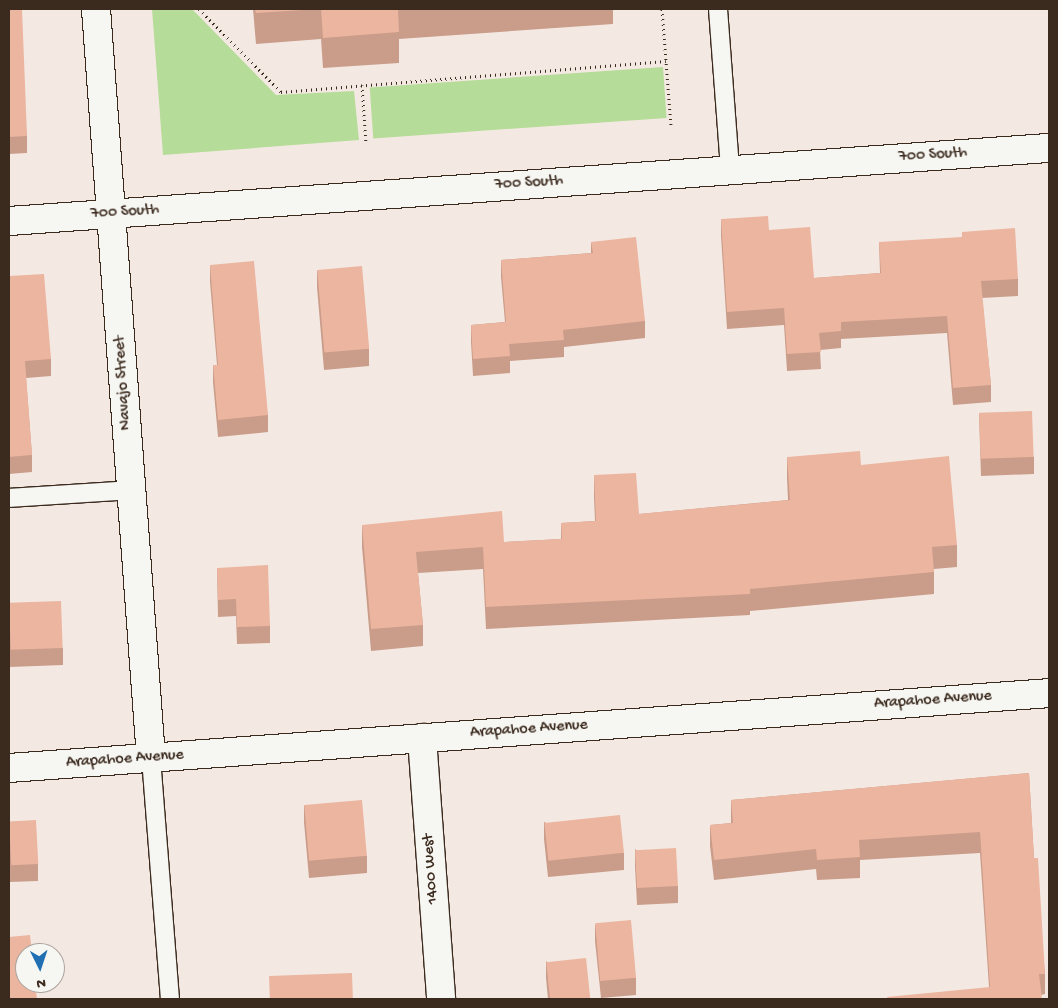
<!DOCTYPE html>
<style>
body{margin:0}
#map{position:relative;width:1058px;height:1008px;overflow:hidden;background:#f4e9e2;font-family:"Gochi Hand",sans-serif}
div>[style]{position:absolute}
.green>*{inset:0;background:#b5dc98;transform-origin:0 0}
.path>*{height:3px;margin-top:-1.5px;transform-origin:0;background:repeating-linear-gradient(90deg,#3b2a1e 0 1px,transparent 0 5px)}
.roads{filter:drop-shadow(1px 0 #3b2a1e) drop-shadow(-1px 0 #3b2a1e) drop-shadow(0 1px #3b2a1e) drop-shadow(0 -1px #3b2a1e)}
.service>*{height:18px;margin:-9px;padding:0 9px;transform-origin:9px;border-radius:9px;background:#f6f6f2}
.minor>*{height:28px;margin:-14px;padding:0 14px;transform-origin:14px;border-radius:14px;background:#f6f6f2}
.wall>*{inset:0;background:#ca9c8a}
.building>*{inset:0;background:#ebb5a0;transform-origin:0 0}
span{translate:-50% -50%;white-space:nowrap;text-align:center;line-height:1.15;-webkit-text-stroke:4px #f6f6f2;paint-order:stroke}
.street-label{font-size:16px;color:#3b2a1e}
.frame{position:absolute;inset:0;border:10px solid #3b2a1e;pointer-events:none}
.north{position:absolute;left:15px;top:943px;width:50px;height:50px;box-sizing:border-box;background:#f6f6f2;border:1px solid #aba49d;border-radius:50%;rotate:176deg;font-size:14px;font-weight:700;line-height:20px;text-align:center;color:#3b2a1e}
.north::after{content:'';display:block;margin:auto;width:18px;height:22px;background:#1f6fb2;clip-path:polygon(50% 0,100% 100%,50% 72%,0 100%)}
</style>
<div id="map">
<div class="green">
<div style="clip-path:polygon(152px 9px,192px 9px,276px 95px,354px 91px,359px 140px,163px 155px)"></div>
<div style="left:663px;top:67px;width:51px;height:294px;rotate:86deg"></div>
</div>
<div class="path">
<div style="left:199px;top:9px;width:117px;rotate:45.3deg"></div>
<div style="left:281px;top:92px;width:386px;rotate:-4.6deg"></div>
<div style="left:662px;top:9px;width:117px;rotate:85.6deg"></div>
<div style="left:362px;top:85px;width:59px;rotate:86.1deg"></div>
</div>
<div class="roads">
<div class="service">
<div style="left:718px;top:9px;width:161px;rotate:85.7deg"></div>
<div style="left:9px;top:498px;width:123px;rotate:-3.7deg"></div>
<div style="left:151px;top:758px;width:242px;rotate:85.5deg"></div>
</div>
<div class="minor">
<div style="left:96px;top:9px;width:751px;rotate:85.8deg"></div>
<div style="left:9px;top:221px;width:1043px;rotate:-4.02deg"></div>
<div style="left:422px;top:738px;width:262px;rotate:85.8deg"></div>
<div style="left:9px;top:768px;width:1043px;rotate:-4.12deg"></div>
</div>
</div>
<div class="wall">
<div style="clip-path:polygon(9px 9px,27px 136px,27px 153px,9px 154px)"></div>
<div style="clip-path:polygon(253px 9px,613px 9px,613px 24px,399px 39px,399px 63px,323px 68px,321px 39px,256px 44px)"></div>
<div style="clip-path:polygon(721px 219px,769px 230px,814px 278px,880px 273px,879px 242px,1018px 279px,1018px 296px,982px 298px,991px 385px,991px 402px,953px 405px,947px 333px,841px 339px,841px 348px,820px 350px,821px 369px,787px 371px,784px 325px,727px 329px,721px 236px)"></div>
<div style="clip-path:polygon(591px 242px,645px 321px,645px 338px,564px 347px,564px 357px,510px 361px,510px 373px,473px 376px,471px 342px,471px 325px,505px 322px,501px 277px,501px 260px,591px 253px)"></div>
<div style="clip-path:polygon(210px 265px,268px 415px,268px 432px,218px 437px,213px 382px,213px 365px,217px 365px,210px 282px)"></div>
<div style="clip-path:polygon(317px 270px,369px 349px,369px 366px,324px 370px,317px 287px)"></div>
<div style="clip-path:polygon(9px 276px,51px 359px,51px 376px,26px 378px,32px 455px,32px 472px,9px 474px)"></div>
<div style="clip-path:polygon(979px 414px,1034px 457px,1034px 474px,981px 476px)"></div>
<div style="clip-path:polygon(787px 457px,861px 465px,957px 545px,957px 567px,934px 569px,934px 594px,750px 611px,750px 615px,486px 629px,483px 569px,418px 573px,423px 625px,423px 646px,371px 651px,362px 547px,362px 525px,504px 542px,561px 539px,561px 523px,595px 521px,594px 497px,594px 475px,639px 514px,788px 500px,787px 478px)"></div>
<div style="clip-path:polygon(217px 568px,270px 626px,270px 643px,237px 644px,236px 616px,218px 617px)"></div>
<div style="clip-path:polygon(9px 603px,63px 648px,63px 665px,9px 667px)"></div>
<div style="clip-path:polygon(1029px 773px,1034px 858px,1045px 974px,1045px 994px,1041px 995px,989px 987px,980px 853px,860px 860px,860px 878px,817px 880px,816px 869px,714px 880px,710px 846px,710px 825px,731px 823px,731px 800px)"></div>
<div style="clip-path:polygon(304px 805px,367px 856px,367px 873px,309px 878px,304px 822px)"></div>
<div style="clip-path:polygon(9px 821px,38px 864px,38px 881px,9px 882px)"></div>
<div style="clip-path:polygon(544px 822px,624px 853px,624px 870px,548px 877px,544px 839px)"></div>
<div style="clip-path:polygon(635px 849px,678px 886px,678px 903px,637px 905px,635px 866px)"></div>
<div style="clip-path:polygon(595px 924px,636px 978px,636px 995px,601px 998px,595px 941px)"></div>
<div style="clip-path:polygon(546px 961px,590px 999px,548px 999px,546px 978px)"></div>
</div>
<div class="building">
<div style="clip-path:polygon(9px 9px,22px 9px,27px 136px,9px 137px)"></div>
<div style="clip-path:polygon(255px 9px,318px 9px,256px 13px)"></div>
<div style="clip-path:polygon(321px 9px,398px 9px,399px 32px,323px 38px)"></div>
<div style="clip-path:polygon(768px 216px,769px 230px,810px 227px,814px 278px,881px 273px,879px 242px,962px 237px,962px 232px,1015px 228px,1018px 279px,981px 281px,991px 385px,953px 388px,947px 316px,841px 322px,841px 331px,819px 333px,821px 352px,787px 354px,784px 308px,727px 312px,721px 219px)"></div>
<div style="clip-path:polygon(636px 237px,645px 321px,563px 330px,564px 340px,509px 344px,510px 356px,473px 359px,471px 325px,506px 322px,501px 260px,593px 253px,591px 242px)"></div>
<div style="clip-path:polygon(254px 261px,268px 415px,218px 420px,213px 365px,218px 365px,210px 265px)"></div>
<div style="left:362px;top:266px;width:83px;height:45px;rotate:85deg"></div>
<div style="clip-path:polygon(44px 274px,51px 359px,25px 361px,32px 455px,9px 457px,9px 276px)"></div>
<div style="left:1032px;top:411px;width:46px;height:53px;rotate:88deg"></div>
<div style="clip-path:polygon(860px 451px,861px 465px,949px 456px,957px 545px,932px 547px,934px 572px,750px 589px,750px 594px,486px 607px,483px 547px,416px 552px,423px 625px,371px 629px,362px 525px,502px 511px,504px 542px,562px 539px,561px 523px,596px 521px,594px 475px,636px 473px,639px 514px,790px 500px,787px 457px)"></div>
<div style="clip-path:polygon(268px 565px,270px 626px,237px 627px,236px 599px,218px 600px,217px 568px)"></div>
<div style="left:61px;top:601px;width:47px;height:52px;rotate:88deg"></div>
<div style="clip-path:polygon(1029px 773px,1034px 858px,1038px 858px,1045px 974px,1039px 974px,1042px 999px,888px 999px,887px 997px,990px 987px,980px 832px,859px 840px,860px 857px,817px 860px,816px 849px,714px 860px,710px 825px,733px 823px,731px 800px)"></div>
<div style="left:362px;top:800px;width:56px;height:58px;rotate:85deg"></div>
<div style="left:620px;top:815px;width:38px;height:76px;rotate:84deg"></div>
<div style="left:36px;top:820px;width:44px;height:27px;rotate:87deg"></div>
<div style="left:676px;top:848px;width:38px;height:41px;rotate:87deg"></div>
<div style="left:631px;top:920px;width:58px;height:36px;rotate:85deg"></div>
<div style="clip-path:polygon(30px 935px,32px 953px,25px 953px,25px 983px,35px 983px,37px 999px,9px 999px,9px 937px)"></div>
<div style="left:586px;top:958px;width:41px;height:40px;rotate:84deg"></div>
<div style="left:352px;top:973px;width:26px;height:83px;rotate:88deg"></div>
</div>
<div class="street-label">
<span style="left:933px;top:156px;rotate:-4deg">700 South</span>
<span style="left:529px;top:184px;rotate:-4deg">700 South</span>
<span style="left:125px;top:213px;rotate:-4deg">700 South</span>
<span style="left:124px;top:383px;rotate:-94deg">Navajo Street</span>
<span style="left:933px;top:701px;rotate:-4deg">Arapahoe Avenue</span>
<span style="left:529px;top:730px;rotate:-4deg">Arapahoe Avenue</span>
<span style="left:125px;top:760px;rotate:-4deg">Arapahoe Avenue</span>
<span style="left:432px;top:869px;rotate:-94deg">1400 West</span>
</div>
<div class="frame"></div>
<div class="north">N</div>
</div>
